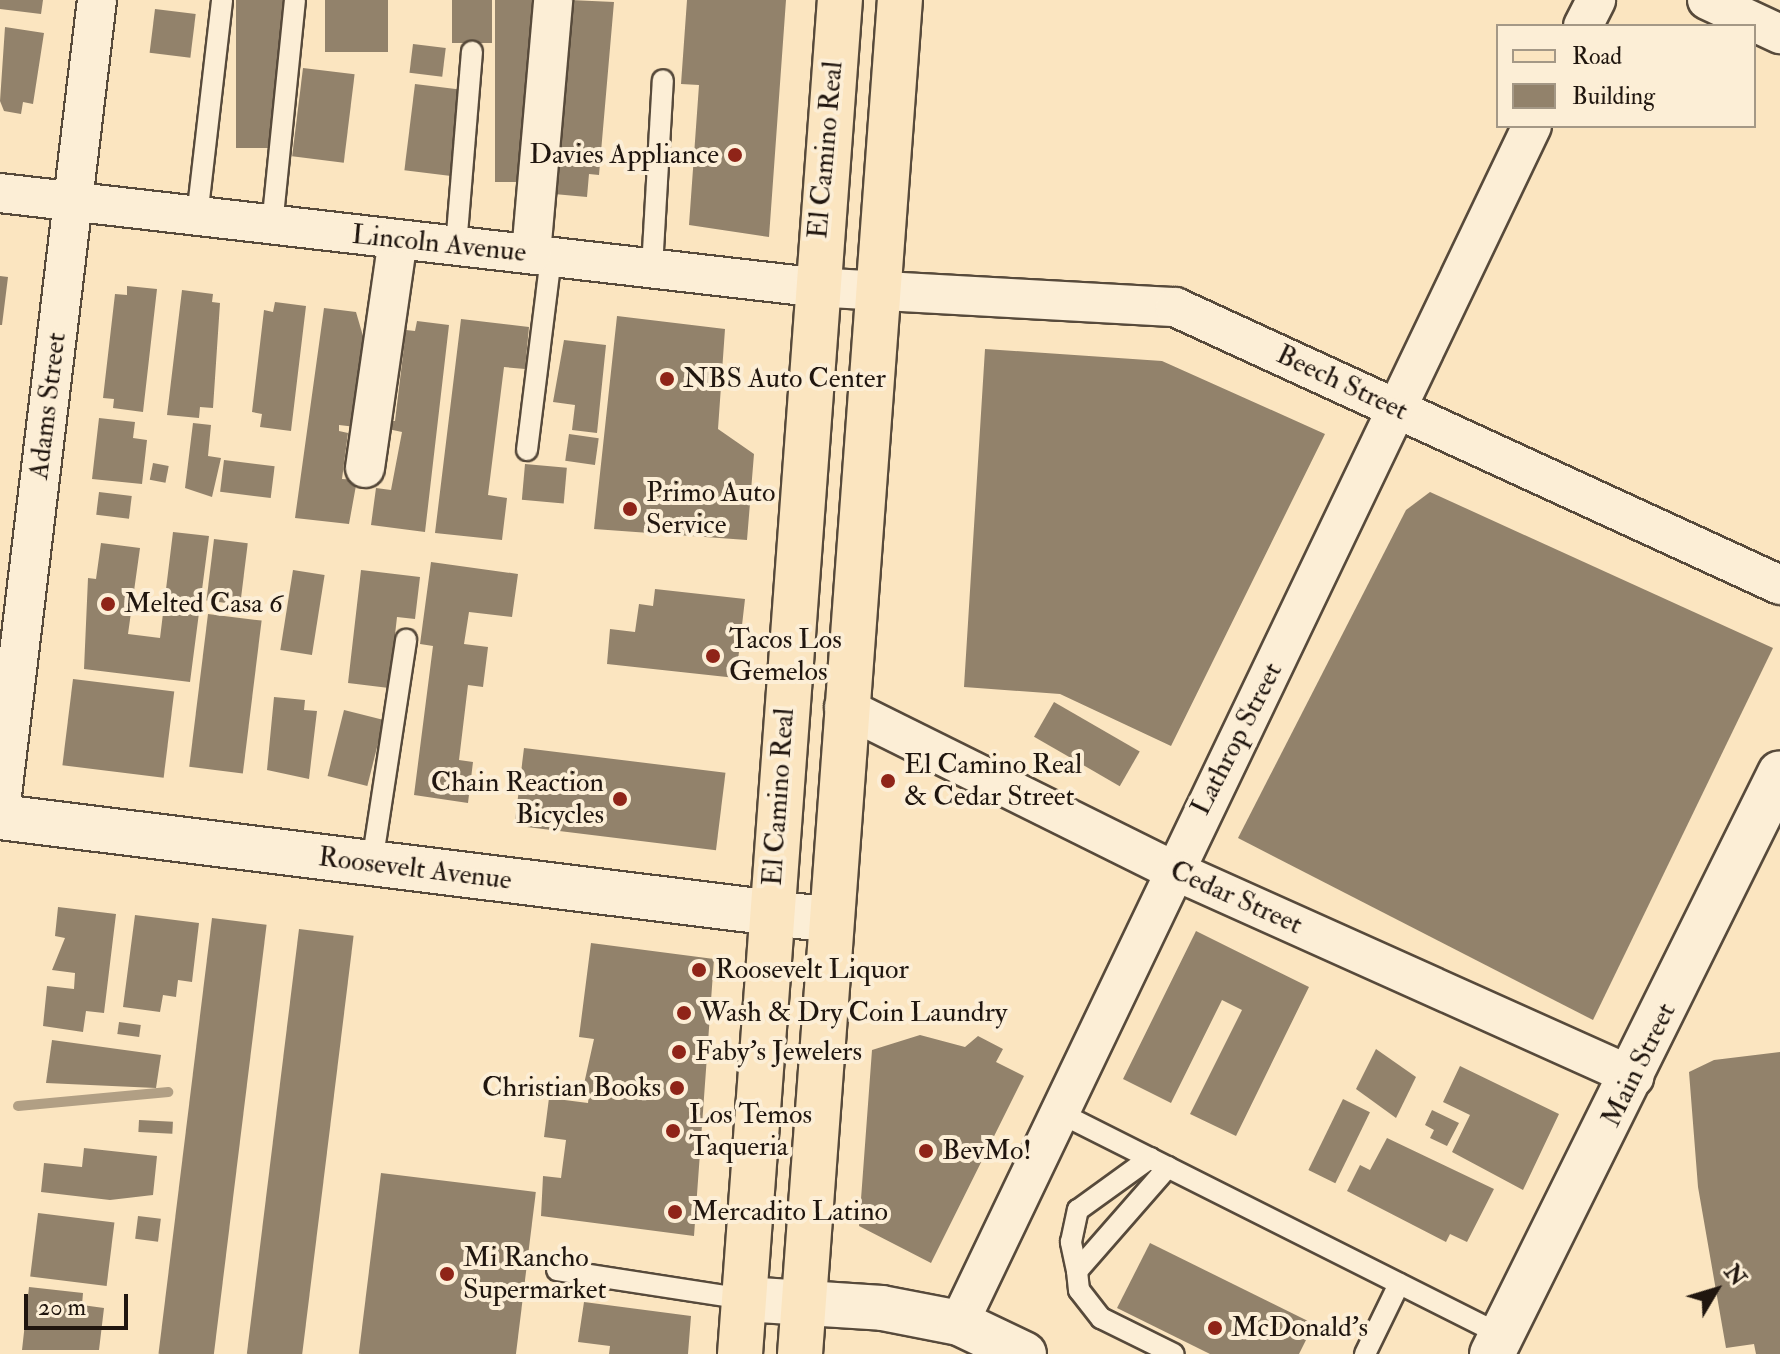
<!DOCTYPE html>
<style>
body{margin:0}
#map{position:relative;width:1780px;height:1354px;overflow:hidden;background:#fbe5c0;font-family:"IM FELL Double Pica",serif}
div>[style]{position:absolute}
.stream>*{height:10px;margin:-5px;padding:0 5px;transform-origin:5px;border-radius:5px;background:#b19f84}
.building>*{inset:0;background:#92826b;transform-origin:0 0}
.roads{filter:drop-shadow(2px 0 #574a3b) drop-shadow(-2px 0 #574a3b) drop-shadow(0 2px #574a3b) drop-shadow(0 -2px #574a3b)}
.service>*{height:20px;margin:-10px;padding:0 10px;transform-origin:10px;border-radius:10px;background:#fceed6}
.minor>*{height:38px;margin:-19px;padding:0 19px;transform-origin:19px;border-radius:19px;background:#fceed6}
.tertiary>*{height:44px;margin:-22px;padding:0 22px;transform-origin:22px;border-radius:22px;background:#fceed6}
.primary>*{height:44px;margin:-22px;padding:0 22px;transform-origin:22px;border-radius:22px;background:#fbe5c0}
.dots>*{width:22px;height:22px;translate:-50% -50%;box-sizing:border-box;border:4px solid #fceed6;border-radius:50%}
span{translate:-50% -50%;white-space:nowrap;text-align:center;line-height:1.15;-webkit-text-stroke:8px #fceed6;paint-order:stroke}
.street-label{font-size:28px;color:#20160f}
.poi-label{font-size:28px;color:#20160f}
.right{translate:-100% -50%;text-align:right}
.left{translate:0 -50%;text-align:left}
.legend{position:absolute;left:1496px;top:24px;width:260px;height:104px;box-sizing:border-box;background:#fceed6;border:2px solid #a49886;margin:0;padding:10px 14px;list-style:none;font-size:24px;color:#20160f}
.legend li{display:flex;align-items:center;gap:16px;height:40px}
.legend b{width:40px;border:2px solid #a49886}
.north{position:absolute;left:1676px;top:1250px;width:80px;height:80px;-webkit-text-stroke:6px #fceed6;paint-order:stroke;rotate:52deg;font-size:22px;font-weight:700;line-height:32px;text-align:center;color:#20160f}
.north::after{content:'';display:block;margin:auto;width:28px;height:36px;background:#20160f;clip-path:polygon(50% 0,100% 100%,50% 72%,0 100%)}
.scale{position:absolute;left:24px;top:1294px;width:104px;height:36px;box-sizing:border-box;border:4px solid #20160f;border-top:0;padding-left:10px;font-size:24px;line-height:28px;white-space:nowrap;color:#20160f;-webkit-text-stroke:6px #fceed6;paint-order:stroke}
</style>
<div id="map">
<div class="stream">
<div style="left:18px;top:1106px;width:151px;rotate:-5.3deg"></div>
</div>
<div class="building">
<div style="clip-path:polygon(0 0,43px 0,41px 14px,0 9px)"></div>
<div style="left:236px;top:0;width:51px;height:148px"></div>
<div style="left:325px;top:0;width:63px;height:52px"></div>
<div style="left:452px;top:0;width:40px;height:43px"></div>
<div style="left:495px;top:0;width:46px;height:182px"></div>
<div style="clip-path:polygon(570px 0,614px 2px,599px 175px,589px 174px,587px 197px,554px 194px)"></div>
<div style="clip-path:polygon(687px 0,786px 0,769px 237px,689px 225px,699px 85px,681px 84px)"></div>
<div style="left:155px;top:9px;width:41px;height:44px;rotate:7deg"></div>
<div style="clip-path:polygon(5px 27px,44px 33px,33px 104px,23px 102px,21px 114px,4px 111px,0 101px)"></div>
<div style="left:413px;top:44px;width:33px;height:29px;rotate:7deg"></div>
<div style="left:303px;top:68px;width:52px;height:89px;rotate:7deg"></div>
<div style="left:415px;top:84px;width:47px;height:87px;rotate:7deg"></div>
<div style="clip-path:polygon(0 276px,8px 277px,2px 325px,0 325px)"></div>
<div style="clip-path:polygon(127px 286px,157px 289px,143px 412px,113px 408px,114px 399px,103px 398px,115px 294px,127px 295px)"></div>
<div style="clip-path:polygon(182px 290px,213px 294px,212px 302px,220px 303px,213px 408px,200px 407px,199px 418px,167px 415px)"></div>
<div style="clip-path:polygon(275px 302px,306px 306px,291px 431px,260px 427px,262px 414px,252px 412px,264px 310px,273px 312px)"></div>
<div style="clip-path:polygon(324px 308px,356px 312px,363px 336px,356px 427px,339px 425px,339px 431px,348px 433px,342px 479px,357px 480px,349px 524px,295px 518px)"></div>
<div style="clip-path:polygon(617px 316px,725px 329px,718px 429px,754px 454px,747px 540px,594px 529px)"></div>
<div style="clip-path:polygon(461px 319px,529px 327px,525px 369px,504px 367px,488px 495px,507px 498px,502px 540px,435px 533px)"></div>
<div style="clip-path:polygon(417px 321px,449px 325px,425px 532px,371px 525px,376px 488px,391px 490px,402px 432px,388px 429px,389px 421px,395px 421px,406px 330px,415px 331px)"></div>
<div style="clip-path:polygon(564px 340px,606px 345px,597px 433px,572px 430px,575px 405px,553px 402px)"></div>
<div style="clip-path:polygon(985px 349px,1162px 361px,1325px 434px,1171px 746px,1060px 694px,964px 687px)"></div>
<div style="clip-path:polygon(99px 418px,135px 422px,133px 438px,147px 440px,142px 484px,92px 479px)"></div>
<div style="clip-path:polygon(193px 423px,211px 425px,208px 456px,221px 458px,212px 497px,185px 488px)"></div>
<div style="left:569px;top:434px;width:30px;height:27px;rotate:8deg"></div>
<div style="left:224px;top:460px;width:51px;height:32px;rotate:7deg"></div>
<div style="left:153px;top:463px;width:16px;height:17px;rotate:11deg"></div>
<div style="left:525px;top:464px;width:42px;height:36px;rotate:5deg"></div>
<div style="left:99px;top:492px;width:33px;height:23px;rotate:7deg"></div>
<div style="clip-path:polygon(1430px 492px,1773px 648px,1593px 1020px,1238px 838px,1406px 510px)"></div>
<div style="clip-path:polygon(173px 532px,209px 536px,190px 682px,84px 669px,88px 578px,96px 579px,101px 543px,140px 548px,128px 634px,160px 638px)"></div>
<div style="left:214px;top:539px;width:34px;height:62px;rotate:7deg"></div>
<div style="clip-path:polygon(431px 562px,518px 574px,512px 617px,469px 612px,464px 644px,488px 647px,483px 687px,468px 685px,459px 760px,473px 762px,468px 803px,414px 795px,433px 646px,420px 644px)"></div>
<div style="left:293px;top:570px;width:32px;height:81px;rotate:9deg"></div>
<div style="clip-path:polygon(361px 570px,420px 577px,415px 619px,397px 617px,389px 688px,348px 683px)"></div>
<div style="clip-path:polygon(655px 589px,745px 599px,736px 678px,607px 664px,610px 629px,635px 632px,639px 604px,653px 606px)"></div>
<div style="left:208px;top:614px;width:54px;height:154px;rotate:7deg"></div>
<div style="left:73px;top:679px;width:102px;height:87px;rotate:7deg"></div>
<div style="clip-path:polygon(274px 697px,305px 700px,304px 710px,317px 711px,309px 779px,267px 770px)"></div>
<div style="left:1054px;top:702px;width:99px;height:40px;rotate:30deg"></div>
<div style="left:344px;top:710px;width:41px;height:68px;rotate:14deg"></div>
<div style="left:524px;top:748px;width:203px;height:78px;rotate:7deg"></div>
<div style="clip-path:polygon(58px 907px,116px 914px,104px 1013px,86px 1011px,83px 1032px,43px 1026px,47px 986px,74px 989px,75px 973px,52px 970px,65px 938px,55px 936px)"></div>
<div style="clip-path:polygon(135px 915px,199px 923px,192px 982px,178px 980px,176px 997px,163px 995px,160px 1012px,123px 1007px)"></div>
<div style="left:212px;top:918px;width:55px;height:439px;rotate:7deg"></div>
<div style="left:299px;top:929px;width:55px;height:428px;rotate:7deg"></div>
<div style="clip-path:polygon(1196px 931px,1309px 987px,1236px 1136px,1190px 1114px,1242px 1010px,1222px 1000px,1171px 1103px,1123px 1079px)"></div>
<div style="clip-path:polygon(591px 943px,714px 959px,694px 1236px,541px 1216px,543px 1176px,561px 1178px,566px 1140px,544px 1137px,549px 1098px,588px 1103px,589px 1094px,582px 1093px,594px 1039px,579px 1037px)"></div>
<div style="left:119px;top:1022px;width:22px;height:12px;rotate:8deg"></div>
<div style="clip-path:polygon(920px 1035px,965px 1047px,978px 1036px,1003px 1049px,996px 1062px,1024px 1076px,931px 1263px,859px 1226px,872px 1050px)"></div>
<div style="clip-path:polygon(52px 1040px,161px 1055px,156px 1088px,46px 1083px)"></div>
<div style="clip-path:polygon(1376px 1049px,1416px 1077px,1396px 1118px,1356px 1089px)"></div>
<div style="clip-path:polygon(1780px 1052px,1780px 1354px,1756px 1354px,1754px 1344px,1726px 1348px,1698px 1187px,1689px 1072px,1714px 1060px)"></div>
<div style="clip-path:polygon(1460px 1066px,1559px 1114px,1523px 1190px,1452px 1152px,1470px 1115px,1443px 1102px)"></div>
<div style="left:1343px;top:1099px;width:30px;height:79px;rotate:26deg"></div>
<div style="clip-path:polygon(1432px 1110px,1459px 1123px,1447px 1146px,1430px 1138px,1434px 1130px,1425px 1125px)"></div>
<div style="left:139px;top:1120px;width:34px;height:12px;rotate:3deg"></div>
<div style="clip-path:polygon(1387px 1138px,1494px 1189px,1467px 1242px,1450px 1234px,1446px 1242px,1347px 1191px,1360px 1165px,1370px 1170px)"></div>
<div style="clip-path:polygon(84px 1148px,157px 1156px,153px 1195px,110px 1200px,41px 1192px,44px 1163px,82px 1167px)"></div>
<div style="left:381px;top:1173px;width:156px;height:182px;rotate:7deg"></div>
<div style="left:38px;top:1213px;width:77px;height:64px;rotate:7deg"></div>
<div style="left:138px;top:1216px;width:23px;height:23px;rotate:7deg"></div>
<div style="clip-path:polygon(1150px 1243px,1314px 1324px,1299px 1354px,1210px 1354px,1117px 1308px)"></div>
<div style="clip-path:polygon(29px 1287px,83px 1293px,82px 1305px,104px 1308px,99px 1350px,22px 1350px)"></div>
<div style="clip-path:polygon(584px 1302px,691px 1316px,688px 1354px,609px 1354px,610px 1346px,578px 1342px)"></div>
</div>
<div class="roads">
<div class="service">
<div style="left:197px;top:217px;width:218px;rotate:-83.4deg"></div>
<div style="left:272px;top:226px;width:227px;rotate:-84.2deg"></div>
<div style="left:456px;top:246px;width:195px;rotate:-85.3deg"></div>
<div style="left:652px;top:268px;width:188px;rotate:-86.7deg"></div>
<div style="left:527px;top:450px;width:194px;rotate:-82.9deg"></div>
<div style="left:372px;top:863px;width:226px;rotate:-81.3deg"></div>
<div style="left:1058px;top:1112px;width:496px;rotate:26.7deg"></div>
<div style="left:1168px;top:1167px;width:138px;rotate:131.2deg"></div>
<div style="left:1077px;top:1271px;width:19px;rotate:84deg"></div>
<div style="left:1079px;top:1290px;width:36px;rotate:52deg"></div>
<div style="left:1101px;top:1318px;width:81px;rotate:26.3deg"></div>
<div style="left:557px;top:1270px;width:189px;rotate:8.8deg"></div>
<div style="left:1077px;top:1271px;width:30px;rotate:-102deg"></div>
<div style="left:1071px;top:1242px;width:33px;rotate:-78deg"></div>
<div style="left:1078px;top:1210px;width:89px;rotate:-35.8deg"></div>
<div style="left:1365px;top:1354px;width:78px;rotate:-64.1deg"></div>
</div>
<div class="minor">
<div style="left:1707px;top:0;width:81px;rotate:25deg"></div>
<div style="left:1583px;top:26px;width:29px;rotate:-63deg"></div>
<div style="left:0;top:193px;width:818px;rotate:6.6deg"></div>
<div style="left:813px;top:287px;width:363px;rotate:3.2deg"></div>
<div style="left:1175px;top:307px;width:666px;rotate:24.68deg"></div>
<div style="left:531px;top:254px;width:255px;rotate:-85deg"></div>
<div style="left:365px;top:468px;width:230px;rotate:-81.8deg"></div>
<div style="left:844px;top:707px;width:365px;rotate:26.4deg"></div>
<div style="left:1171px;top:869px;width:508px;rotate:24.19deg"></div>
<div style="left:0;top:812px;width:818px;rotate:-83.19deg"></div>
<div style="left:959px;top:1323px;width:1327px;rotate:-64.42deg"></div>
</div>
<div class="tertiary">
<div style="left:0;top:817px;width:836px;rotate:7.07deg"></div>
<div style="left:744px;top:1299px;width:138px;rotate:3.7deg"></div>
<div style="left:882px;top:1308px;width:78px;rotate:11deg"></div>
<div style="left:959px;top:1323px;width:72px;rotate:25.5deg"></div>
<div style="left:1492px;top:1354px;width:648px;rotate:-63.63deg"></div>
</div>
<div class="primary">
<div style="left:740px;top:1354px;width:1358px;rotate:-85.78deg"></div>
<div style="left:800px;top:1354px;width:1358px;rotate:-85.78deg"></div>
</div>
</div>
<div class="dots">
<div style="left:735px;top:155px;background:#8f2418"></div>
<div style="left:667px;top:379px;background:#8f2418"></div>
<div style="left:630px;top:509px;background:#8f2418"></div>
<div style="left:108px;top:604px;background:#8f2418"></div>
<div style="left:713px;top:656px;background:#8f2418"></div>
<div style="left:888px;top:781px;background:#8f2418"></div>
<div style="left:620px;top:799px;background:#8f2418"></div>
<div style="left:699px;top:970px;background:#8f2418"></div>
<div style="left:684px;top:1013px;background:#8f2418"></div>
<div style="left:679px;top:1052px;background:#8f2418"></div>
<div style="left:677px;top:1088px;background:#8f2418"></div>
<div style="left:673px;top:1131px;background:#8f2418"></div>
<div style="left:926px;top:1151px;background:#8f2418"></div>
<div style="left:675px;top:1212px;background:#8f2418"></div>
<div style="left:447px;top:1274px;background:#8f2418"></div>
<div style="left:1215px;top:1328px;background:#8f2418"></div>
</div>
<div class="street-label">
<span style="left:826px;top:150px;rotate:-85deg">El Camino Real</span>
<span style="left:439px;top:244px;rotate:6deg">Lincoln Avenue</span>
<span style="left:1342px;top:383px;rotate:25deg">Beech Street</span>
<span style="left:48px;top:406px;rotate:-83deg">Adams Street</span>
<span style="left:1237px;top:739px;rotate:-63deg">Lathrop Street</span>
<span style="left:779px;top:797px;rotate:-86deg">El Camino Real</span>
<span style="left:415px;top:869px;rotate:7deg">Roosevelt Avenue</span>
<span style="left:1236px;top:898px;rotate:24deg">Cedar Street</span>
<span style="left:1639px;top:1065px;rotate:-64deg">Main Street</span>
</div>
<div class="poi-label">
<span class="right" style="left:719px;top:155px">Davies Appliance</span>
<span class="left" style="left:683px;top:379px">NBS Auto Center</span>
<span class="left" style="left:646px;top:509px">Primo Auto<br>Service</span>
<span class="left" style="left:124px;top:604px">Melted Casa 6</span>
<span class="left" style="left:729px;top:656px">Tacos Los<br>Gemelos</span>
<span class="left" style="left:904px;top:781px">El Camino Real<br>&amp; Cedar Street</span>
<span class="right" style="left:604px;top:799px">Chain Reaction<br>Bicycles</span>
<span class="left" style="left:715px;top:970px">Roosevelt Liquor</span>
<span class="left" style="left:700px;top:1013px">Wash &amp; Dry Coin Laundry</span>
<span class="left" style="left:695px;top:1052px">Faby's Jewelers</span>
<span class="right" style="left:661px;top:1088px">Christian Books</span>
<span class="left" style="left:689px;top:1131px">Los Temos<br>Taqueria</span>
<span class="left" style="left:942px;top:1151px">BevMo!</span>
<span class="left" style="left:691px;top:1212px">Mercadito Latino</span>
<span class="left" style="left:463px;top:1274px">Mi Rancho<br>Supermarket</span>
<span class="left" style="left:1231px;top:1328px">McDonald's</span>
</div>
<ul class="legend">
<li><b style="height:10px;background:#fbe5c0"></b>Road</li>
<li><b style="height:22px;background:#92826b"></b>Building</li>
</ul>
<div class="north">N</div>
<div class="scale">20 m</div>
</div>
